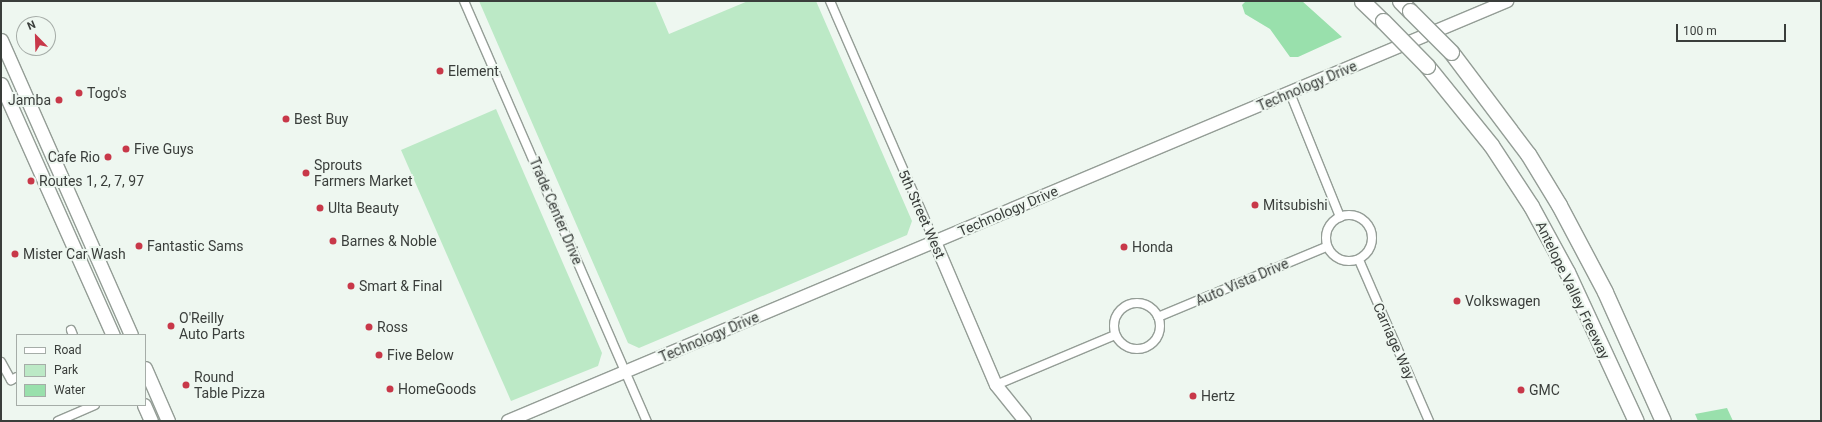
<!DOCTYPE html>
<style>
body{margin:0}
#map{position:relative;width:1822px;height:422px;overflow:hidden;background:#eef7f0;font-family:Roboto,sans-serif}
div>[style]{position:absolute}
.green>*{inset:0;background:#bce9c6}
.water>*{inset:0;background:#99e0ac}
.roads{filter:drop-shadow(1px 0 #949d96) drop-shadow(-1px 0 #949d96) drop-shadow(0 1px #949d96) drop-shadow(0 -1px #949d96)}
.street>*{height:8px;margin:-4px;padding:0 4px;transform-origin:4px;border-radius:4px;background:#fff}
.street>.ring{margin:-4px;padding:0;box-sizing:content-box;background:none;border:8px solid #fff;border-radius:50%}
.secondary>*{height:12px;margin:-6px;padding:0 6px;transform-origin:6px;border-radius:6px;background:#fff}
.primary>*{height:13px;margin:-6.5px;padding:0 6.5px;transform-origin:6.5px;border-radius:6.5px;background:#fff}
.highway>*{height:15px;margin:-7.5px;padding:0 7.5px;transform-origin:7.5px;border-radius:7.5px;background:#fff}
.bridges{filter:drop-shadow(1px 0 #949d96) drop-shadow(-1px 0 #949d96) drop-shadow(0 1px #949d96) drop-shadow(0 -1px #949d96)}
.highway-bridge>*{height:15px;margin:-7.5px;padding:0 7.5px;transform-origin:7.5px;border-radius:7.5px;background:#fff}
.dots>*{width:11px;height:11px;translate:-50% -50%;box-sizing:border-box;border:2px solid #eef7f0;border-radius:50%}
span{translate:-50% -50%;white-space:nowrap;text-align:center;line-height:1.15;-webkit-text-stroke:4px #eef7f0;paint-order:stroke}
.poi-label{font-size:14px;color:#3a3e3b}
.left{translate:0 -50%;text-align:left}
.right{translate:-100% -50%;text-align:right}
.street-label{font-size:14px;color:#3a3e3b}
.frame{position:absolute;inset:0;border:2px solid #3a3e3b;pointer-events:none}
.legend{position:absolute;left:16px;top:334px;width:130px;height:72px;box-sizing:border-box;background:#eef7f0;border:1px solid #a6ada8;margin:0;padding:5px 7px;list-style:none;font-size:12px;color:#3a3e3b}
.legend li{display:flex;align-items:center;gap:8px;height:20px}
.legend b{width:20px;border:1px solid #a6ada8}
.north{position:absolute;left:16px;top:16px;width:40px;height:40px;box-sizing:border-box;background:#eef7f0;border:1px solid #a6ada8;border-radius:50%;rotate:337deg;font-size:11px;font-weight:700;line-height:16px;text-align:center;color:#3a3e3b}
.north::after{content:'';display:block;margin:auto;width:14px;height:18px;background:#c83849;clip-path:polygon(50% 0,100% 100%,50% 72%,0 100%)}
.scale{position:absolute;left:1676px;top:24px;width:110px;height:18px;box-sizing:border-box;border:2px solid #3a3e3b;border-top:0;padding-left:5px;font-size:12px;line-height:14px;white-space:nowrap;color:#3a3e3b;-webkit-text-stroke:3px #eef7f0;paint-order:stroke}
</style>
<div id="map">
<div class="green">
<div style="clip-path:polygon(479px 1px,655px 1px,669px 34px,748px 1px,816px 1px,912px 221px,907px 235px,639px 348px,628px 343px)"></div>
<div style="clip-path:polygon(496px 109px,602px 353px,598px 366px,511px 401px,401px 150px)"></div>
</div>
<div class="water">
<div style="clip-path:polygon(1246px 1px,1302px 1px,1342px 37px,1298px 57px,1290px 57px,1270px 29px,1245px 14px,1242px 5px)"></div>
<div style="clip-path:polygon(1727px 408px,1733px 421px,1698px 421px,1695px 414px)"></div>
</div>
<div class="roads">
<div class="street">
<div style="left:464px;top:1px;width:458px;rotate:66.5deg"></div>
<div style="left:830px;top:1px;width:263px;rotate:66.5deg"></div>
<div style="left:1290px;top:93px;width:134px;rotate:68deg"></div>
<div class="ring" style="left:1326px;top:215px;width:38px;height:38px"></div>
<div style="left:1359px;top:260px;width:176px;rotate:66.5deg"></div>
<div class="ring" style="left:1114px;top:303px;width:38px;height:38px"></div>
<div style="left:1158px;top:317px;width:182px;rotate:-22.6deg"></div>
<div style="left:71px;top:330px;width:5px;rotate:68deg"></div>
<div style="left:1px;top:362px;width:21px;rotate:61deg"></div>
<div style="left:11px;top:380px;width:7px;rotate:-27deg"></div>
<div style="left:996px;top:385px;width:129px;rotate:-22.8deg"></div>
<div style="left:58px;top:421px;width:40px;rotate:-23.4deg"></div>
</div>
<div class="secondary">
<div style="left:935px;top:242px;width:155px;rotate:66.9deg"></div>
<div style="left:996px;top:385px;width:46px;rotate:51.1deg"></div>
<div style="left:508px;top:421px;width:1084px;rotate:-22.8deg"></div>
</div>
<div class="primary">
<div style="left:1px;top:40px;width:322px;rotate:66.2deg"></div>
<div style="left:1px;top:84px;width:275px;rotate:66deg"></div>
<div style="left:145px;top:368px;width:58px;rotate:66.5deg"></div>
<div style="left:144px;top:405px;width:17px;rotate:66deg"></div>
</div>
<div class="highway">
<div style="left:1362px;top:1px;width:29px;rotate:44deg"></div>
<div style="left:1400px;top:1px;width:14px;rotate:45deg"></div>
<div style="left:1451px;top:52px;width:128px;rotate:53deg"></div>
<div style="left:1528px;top:154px;width:60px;rotate:58.7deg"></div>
<div style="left:1559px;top:205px;width:98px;rotate:62.1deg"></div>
<div style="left:1605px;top:292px;width:141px;rotate:65.8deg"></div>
<div style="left:1427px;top:66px;width:102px;rotate:51deg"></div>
<div style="left:1491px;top:145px;width:73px;rotate:56.7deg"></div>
<div style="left:1531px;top:206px;width:75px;rotate:61.4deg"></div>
<div style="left:1567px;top:272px;width:164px;rotate:65.2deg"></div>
</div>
</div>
<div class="bridges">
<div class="highway-bridge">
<div style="left:1410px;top:11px;width:58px;rotate:45deg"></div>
<div style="left:1383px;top:21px;width:63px;rotate:45.6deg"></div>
</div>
</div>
<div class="dots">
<div style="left:440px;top:71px;background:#c83849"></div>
<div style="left:79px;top:93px;background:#c83849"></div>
<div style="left:59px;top:100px;background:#c83849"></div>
<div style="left:286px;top:119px;background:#c83849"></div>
<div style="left:126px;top:149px;background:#c83849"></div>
<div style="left:108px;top:157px;background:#c83849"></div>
<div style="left:306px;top:173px;background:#c83849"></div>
<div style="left:31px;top:181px;background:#c83849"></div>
<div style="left:1255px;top:205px;background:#c83849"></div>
<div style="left:320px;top:208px;background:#c83849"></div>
<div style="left:333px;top:241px;background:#c83849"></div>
<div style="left:139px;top:246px;background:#c83849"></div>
<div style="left:1124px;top:247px;background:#c83849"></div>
<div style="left:15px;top:254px;background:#c83849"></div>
<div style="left:351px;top:286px;background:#c83849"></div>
<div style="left:1457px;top:301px;background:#c83849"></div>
<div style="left:171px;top:326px;background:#c83849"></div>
<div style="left:369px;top:327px;background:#c83849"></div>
<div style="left:379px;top:355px;background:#c83849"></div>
<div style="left:186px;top:385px;background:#c83849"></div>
<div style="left:390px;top:389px;background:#c83849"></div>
<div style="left:1521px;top:390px;background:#c83849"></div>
<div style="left:1193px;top:396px;background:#c83849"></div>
</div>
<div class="poi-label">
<span class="left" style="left:448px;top:71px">Element</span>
<span class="left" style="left:87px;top:93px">Togo's</span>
<span class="right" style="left:51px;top:100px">Jamba</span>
<span class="left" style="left:294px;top:119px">Best Buy</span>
<span class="left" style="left:134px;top:149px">Five Guys</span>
<span class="right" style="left:100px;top:157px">Cafe Rio</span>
<span class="left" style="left:314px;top:173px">Sprouts<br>Farmers Market</span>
<span class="left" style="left:39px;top:181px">Routes 1, 2, 7, 97</span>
<span class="left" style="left:1263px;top:205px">Mitsubishi</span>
<span class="left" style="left:328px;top:208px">Ulta Beauty</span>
<span class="left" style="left:341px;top:241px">Barnes &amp; Noble</span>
<span class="left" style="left:147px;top:246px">Fantastic Sams</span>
<span class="left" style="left:1132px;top:247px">Honda</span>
<span class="left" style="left:23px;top:254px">Mister Car Wash</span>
<span class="left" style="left:359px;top:286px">Smart &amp; Final</span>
<span class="left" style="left:1465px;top:301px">Volkswagen</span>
<span class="left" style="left:179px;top:326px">O'Reilly<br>Auto Parts</span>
<span class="left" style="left:377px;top:327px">Ross</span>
<span class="left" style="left:387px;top:355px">Five Below</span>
<span class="left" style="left:194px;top:385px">Round<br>Table Pizza</span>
<span class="left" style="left:398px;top:389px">HomeGoods</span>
<span class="left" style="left:1529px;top:390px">GMC</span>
<span class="left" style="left:1201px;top:396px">Hertz</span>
</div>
<div class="street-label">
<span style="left:1307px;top:86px;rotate:-23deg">Technology Drive</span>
<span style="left:556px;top:211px;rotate:67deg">Trade Center Drive</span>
<span style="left:1008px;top:211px;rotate:-23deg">Technology Drive</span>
<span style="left:922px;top:214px;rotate:66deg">5th Street West</span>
<span style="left:1242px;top:282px;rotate:-23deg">Auto Vista Drive</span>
<span style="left:1573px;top:290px;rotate:64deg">Antelope Valley Freeway</span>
<span style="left:709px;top:337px;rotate:-23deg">Technology Drive</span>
<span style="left:1394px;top:341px;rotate:66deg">Carriage Way</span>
</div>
<div class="frame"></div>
<ul class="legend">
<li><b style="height:5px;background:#fff"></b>Road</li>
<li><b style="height:11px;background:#bce9c6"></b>Park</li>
<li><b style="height:11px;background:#99e0ac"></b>Water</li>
</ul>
<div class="north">N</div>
<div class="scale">100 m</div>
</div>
